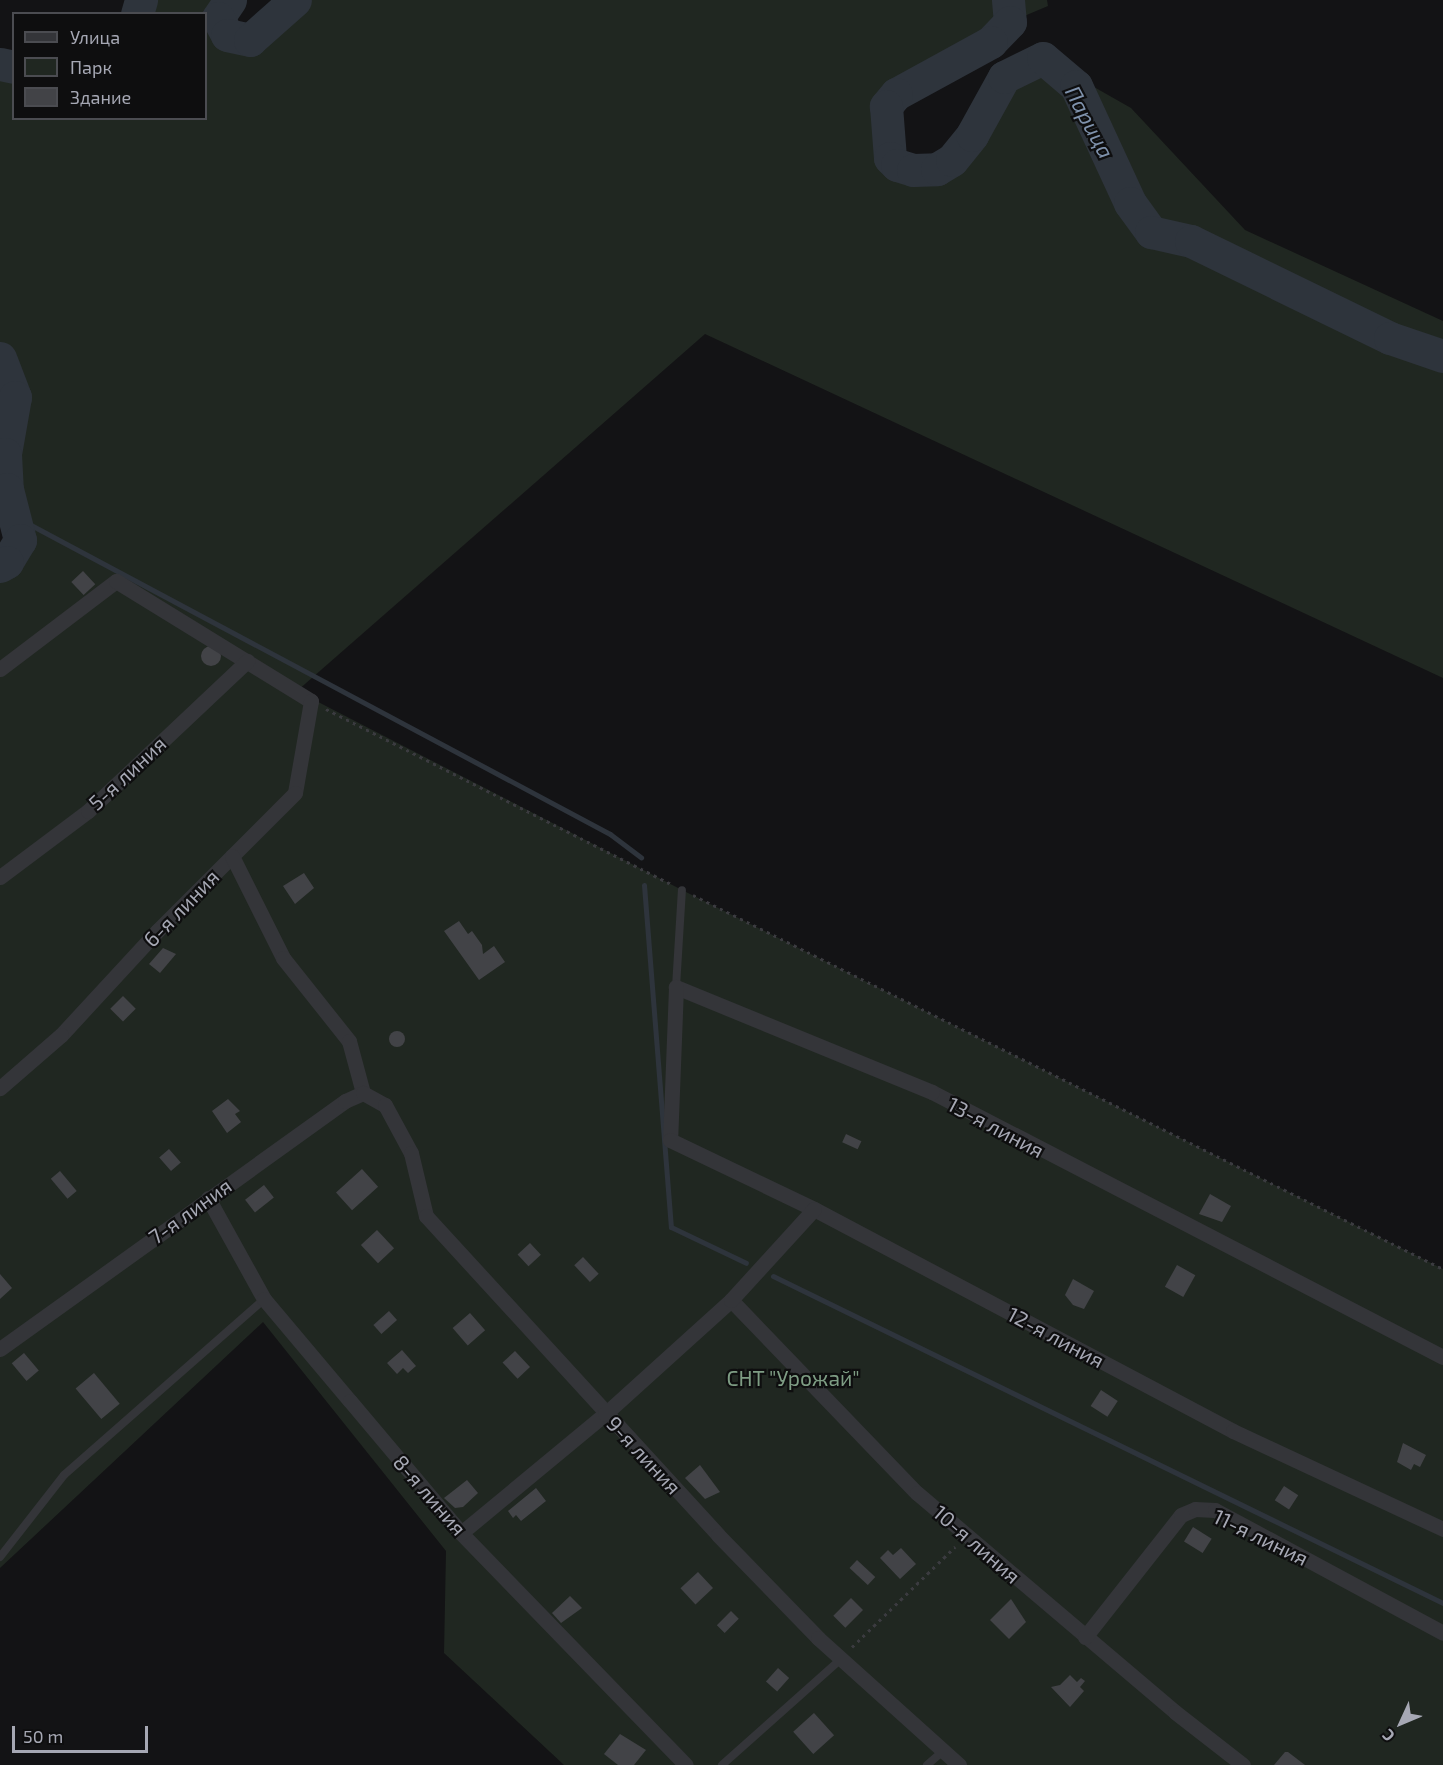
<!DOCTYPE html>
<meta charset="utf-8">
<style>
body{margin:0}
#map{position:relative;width:1443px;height:1765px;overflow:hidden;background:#131315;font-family:"Exo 2",sans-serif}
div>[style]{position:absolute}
.green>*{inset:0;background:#202721}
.stream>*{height:5px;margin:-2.5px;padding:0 2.5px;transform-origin:2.5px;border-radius:2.5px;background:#2e343c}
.river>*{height:33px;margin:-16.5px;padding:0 16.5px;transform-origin:16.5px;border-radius:16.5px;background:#2e343c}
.building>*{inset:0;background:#424347;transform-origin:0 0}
.round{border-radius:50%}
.path>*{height:3px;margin-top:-1.5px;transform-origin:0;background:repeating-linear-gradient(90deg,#3b3b40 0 3px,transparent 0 7.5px)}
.service>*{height:8px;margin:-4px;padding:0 4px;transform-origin:4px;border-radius:4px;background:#343539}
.minor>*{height:15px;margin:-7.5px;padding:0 7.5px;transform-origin:7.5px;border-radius:7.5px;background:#343539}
span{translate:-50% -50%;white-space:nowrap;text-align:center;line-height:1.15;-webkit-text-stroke:4.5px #0e0e0f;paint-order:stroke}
.street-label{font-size:21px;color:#a6a8b4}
.park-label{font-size:21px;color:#7e9d84}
.water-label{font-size:22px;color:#7f92ac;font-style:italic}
.legend{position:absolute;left:12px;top:12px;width:195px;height:108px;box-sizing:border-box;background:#0e0e0f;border:2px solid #4b4c51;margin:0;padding:8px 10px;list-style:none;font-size:18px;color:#a6a8b4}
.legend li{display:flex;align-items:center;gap:12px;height:30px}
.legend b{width:30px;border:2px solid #4b4c51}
.north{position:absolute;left:1371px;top:1693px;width:60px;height:60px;-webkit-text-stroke:4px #0e0e0f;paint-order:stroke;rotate:226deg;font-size:16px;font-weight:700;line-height:24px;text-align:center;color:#a6a8b4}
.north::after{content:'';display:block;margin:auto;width:21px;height:27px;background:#a6a8b4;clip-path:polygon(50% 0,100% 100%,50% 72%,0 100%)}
.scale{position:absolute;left:12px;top:1726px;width:136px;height:27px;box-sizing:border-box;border:3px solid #a6a8b4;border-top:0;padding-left:8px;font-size:18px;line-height:21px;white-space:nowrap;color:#a6a8b4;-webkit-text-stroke:4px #0e0e0f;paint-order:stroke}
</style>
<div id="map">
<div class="green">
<div style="clip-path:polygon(141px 0,230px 0,218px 19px,227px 35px,250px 40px,295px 0,1047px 0,1048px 6px,1010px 22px,991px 42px,896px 94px,886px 106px,886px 134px,890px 158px,897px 165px,913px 170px,937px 169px,952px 160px,972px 135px,1004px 77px,1043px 58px,1131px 108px,1245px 230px,1443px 321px,1443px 678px,705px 334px,297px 691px,682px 890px,1443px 1269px,1443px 1765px,564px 1765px,444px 1653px,446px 1551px,263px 1322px,0 1568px,0 566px,8px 561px,20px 540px,7px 489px,5px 454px,15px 396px,0 358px,0 64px,13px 67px,14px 118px,206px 118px,206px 14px,137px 13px)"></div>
</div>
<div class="stream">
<div style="left:14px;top:516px;width:676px;rotate:28.08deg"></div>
<div style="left:610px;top:834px;width:39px;rotate:37deg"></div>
<div style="left:644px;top:885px;width:343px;rotate:85.5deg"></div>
<div style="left:671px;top:1227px;width:83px;rotate:25.6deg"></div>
<div style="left:773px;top:1276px;width:746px;rotate:26.02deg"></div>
</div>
<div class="river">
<div style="left:230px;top:0;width:22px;rotate:124deg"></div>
<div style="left:218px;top:18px;width:19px;rotate:62deg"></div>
<div style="left:227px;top:35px;width:24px;rotate:12deg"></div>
<div style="left:250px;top:40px;width:60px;rotate:-41.6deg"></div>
<div style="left:1008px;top:0;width:22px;rotate:85deg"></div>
<div style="left:1010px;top:22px;width:28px;rotate:134deg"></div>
<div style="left:991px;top:42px;width:108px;rotate:151.3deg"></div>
<div style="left:896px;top:94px;width:16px;rotate:130deg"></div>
<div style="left:886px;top:106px;width:52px;rotate:85.6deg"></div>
<div style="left:890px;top:158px;width:10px;rotate:45deg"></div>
<div style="left:897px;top:165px;width:17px;rotate:17deg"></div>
<div style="left:913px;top:170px;width:24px;rotate:-2deg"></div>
<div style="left:937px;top:169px;width:17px;rotate:-31deg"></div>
<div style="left:952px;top:160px;width:32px;rotate:-51deg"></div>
<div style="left:972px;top:135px;width:66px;rotate:-61.1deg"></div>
<div style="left:1004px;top:77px;width:43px;rotate:-26deg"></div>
<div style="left:1043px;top:58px;width:43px;rotate:40.3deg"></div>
<div style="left:1076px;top:86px;width:129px;rotate:65.2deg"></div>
<div style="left:1130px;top:203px;width:36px;rotate:54deg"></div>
<div style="left:1151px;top:232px;width:41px;rotate:12.7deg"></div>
<div style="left:1191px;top:241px;width:221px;rotate:26deg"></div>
<div style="left:1390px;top:338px;width:56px;rotate:18.8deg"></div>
<div style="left:137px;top:14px;width:15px;rotate:-74deg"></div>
<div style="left:0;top:64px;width:14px;rotate:12deg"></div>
<div style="left:0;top:358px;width:42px;rotate:69deg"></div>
<div style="left:15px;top:397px;width:58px;rotate:100deg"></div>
<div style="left:5px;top:454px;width:35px;rotate:87deg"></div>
<div style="left:7px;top:489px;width:53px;rotate:75.7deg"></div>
<div style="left:20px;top:540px;width:26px;rotate:121deg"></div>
<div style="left:7px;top:562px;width:8px;rotate:150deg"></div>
</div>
<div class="building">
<div style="left:83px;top:571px;width:18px;height:16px;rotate:47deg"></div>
<div class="round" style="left:201px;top:646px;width:20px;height:20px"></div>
<div style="clip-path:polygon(304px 873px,314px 888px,295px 904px,283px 886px)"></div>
<div style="clip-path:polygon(459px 921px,468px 934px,472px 931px,482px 945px,483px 954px,494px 946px,505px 962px,479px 980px,444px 931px)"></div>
<div style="clip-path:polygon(163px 948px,176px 954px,160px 973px,149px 964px)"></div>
<div style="left:123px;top:996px;width:18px;height:18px;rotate:45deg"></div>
<div class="round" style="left:389px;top:1031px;width:16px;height:16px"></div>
<div style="clip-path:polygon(228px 1099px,240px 1111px,235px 1114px,241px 1122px,227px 1133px,212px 1111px)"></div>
<div style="left:846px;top:1134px;width:17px;height:9px;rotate:25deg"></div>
<div style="left:169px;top:1149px;width:18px;height:13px;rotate:49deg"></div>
<div style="left:362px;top:1169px;width:24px;height:35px;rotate:48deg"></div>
<div style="left:60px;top:1171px;width:26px;height:12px;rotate:50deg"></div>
<div style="left:264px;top:1185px;width:16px;height:24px;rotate:52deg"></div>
<div style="clip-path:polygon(1210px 1194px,1231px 1206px,1222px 1222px,1199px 1214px)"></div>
<div style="left:377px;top:1230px;width:25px;height:22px;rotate:47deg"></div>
<div style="left:530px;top:1243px;width:16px;height:17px;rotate:47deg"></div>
<div style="left:583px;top:1257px;width:23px;height:12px;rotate:47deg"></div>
<div style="left:1177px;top:1265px;width:21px;height:25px;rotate:29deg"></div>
<div style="clip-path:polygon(0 1274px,12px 1288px,0 1299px)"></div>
<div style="clip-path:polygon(1073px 1279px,1094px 1291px,1084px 1309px,1073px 1305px,1065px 1295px)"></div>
<div style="left:389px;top:1311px;width:12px;height:21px;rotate:48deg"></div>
<div style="left:470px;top:1313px;width:23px;height:23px;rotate:49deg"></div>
<div style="clip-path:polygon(402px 1350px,416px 1366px,408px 1373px,403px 1368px,397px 1374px,387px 1363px)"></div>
<div style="left:515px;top:1351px;width:22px;height:17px;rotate:47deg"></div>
<div style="left:24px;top:1353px;width:23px;height:16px;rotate:50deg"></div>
<div style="left:94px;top:1373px;width:40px;height:24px;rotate:50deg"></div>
<div style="left:1101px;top:1390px;width:20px;height:19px;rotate:33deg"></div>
<div style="clip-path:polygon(1403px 1443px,1426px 1455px,1420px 1467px,1414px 1464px,1411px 1470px,1397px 1462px)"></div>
<div style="clip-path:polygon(700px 1465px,720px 1492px,705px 1499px,685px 1478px)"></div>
<div style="clip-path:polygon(467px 1480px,478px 1493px,463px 1507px,455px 1508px,444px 1498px)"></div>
<div style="left:1284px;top:1486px;width:17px;height:17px;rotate:33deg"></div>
<div style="clip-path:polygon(536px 1488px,546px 1501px,521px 1521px,516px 1515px,513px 1518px,508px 1511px)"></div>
<div style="left:1193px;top:1527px;width:22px;height:17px;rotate:32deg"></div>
<div style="clip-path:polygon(901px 1548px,916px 1564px,900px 1579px,880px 1558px,888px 1550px,893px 1555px)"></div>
<div style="left:857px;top:1560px;width:25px;height:11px;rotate:43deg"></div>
<div style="left:698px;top:1572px;width:22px;height:24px;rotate:47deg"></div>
<div style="clip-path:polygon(570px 1596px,582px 1608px,561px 1623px,552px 1613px)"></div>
<div style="left:851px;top:1598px;width:17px;height:25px;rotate:45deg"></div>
<div style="clip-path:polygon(1011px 1599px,1026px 1622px,1009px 1639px,990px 1620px)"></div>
<div style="left:731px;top:1611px;width:11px;height:20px;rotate:45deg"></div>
<div style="left:778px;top:1668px;width:15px;height:18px;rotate:42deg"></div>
<div style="clip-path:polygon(1070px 1675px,1077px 1682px,1081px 1678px,1085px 1681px,1080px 1687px,1084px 1691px,1070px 1707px,1051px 1687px,1060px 1685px)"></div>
<div style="left:814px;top:1713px;width:30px;height:28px;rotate:48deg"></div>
<div style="clip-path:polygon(620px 1734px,646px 1750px,634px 1765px,618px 1765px,604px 1754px)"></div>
<div style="clip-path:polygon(1285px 1752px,1288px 1752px,1305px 1765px,1274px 1765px)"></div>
</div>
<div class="path">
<div style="left:326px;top:709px;width:387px;rotate:26.9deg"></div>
<div style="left:693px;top:895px;width:838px;rotate:26.5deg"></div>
<div style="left:852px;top:1647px;width:144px;rotate:-44.2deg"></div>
</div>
<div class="service">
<div style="left:676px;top:987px;width:97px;rotate:-86.5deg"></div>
<div style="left:0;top:1557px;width:104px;rotate:-52deg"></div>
<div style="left:64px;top:1475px;width:266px;rotate:-41.3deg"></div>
<div style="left:722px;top:1765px;width:159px;rotate:-41.7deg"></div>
<div style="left:927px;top:1765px;width:21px;rotate:-41deg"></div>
</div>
<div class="minor">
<div style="left:0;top:669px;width:146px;rotate:-37.2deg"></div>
<div style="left:116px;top:581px;width:229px;rotate:31.6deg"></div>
<div style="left:311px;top:701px;width:93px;rotate:99.9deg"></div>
<div style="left:295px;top:793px;width:194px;rotate:135deg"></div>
<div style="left:158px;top:930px;width:143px;rotate:132.7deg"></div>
<div style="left:61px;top:1035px;width:81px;rotate:139deg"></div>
<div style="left:232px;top:856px;width:114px;rotate:63.4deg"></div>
<div style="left:283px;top:958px;width:106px;rotate:51.5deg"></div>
<div style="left:349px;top:1041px;width:54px;rotate:74.9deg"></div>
<div style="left:0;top:877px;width:110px;rotate:-36.9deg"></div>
<div style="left:88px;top:811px;width:219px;rotate:-43.3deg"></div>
<div style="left:208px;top:1198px;width:115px;rotate:61deg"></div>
<div style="left:264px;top:1299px;width:133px;rotate:49.9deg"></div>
<div style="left:350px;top:1401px;width:172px;rotate:49.9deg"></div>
<div style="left:461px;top:1533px;width:323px;rotate:45.9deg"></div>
<div style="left:731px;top:1300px;width:268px;rotate:46.1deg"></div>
<div style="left:917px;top:1493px;width:338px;rotate:40.3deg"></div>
<div style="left:1175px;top:1712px;width:86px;rotate:37.9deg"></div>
<div style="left:0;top:1349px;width:425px;rotate:-35.7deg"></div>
<div style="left:345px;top:1101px;width:20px;rotate:-24deg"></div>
<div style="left:363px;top:1093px;width:25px;rotate:29deg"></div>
<div style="left:385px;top:1105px;width:55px;rotate:61.6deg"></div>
<div style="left:411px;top:1153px;width:65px;rotate:76.6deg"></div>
<div style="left:426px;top:1216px;width:432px;rotate:47.5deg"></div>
<div style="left:718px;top:1535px;width:144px;rotate:45.8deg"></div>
<div style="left:818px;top:1638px;width:190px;rotate:42deg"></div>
<div style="left:1443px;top:1357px;width:576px;rotate:-152.59deg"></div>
<div style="left:932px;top:1092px;width:277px;rotate:-157.7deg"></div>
<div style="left:676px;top:987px;width:153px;rotate:92.2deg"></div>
<div style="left:670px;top:1140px;width:160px;rotate:25.6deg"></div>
<div style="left:814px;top:1209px;width:474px;rotate:27.9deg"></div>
<div style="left:1233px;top:1431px;width:232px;rotate:25deg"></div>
<div style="left:461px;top:1533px;width:187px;rotate:-39.6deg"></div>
<div style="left:605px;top:1414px;width:170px;rotate:-42.1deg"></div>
<div style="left:731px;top:1300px;width:123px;rotate:-47.6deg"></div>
<div style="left:1085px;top:1637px;width:155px;rotate:-51.8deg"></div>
<div style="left:1181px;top:1515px;width:15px;rotate:-23deg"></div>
<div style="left:1195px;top:1509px;width:20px;rotate:3deg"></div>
<div style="left:1215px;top:1510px;width:259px;rotate:28.3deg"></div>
</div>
<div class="street-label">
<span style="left:127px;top:773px;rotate:-43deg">5-я линия</span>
<span style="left:181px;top:908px;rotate:-46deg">6-я линия</span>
<span style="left:996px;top:1127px;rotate:28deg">13-я линия</span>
<span style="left:190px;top:1211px;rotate:-36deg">7-я линия</span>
<span style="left:1056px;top:1337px;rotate:28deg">12-я линия</span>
<span style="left:644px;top:1455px;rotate:47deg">9-я линия</span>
<span style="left:430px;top:1495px;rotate:49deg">8-я линия</span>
<span style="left:1261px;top:1537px;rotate:26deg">11-я линия</span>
<span style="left:977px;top:1544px;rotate:41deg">10-я линия</span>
</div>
<div class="park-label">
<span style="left:793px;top:1378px">СНТ "Урожай"</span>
</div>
<div class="water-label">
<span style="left:1090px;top:122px;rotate:62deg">Парица</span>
</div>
<ul class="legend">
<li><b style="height:8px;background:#343539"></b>Улица</li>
<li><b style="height:16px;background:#202721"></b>Парк</li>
<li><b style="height:16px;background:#424347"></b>Здание</li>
</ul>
<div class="north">С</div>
<div class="scale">50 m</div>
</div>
